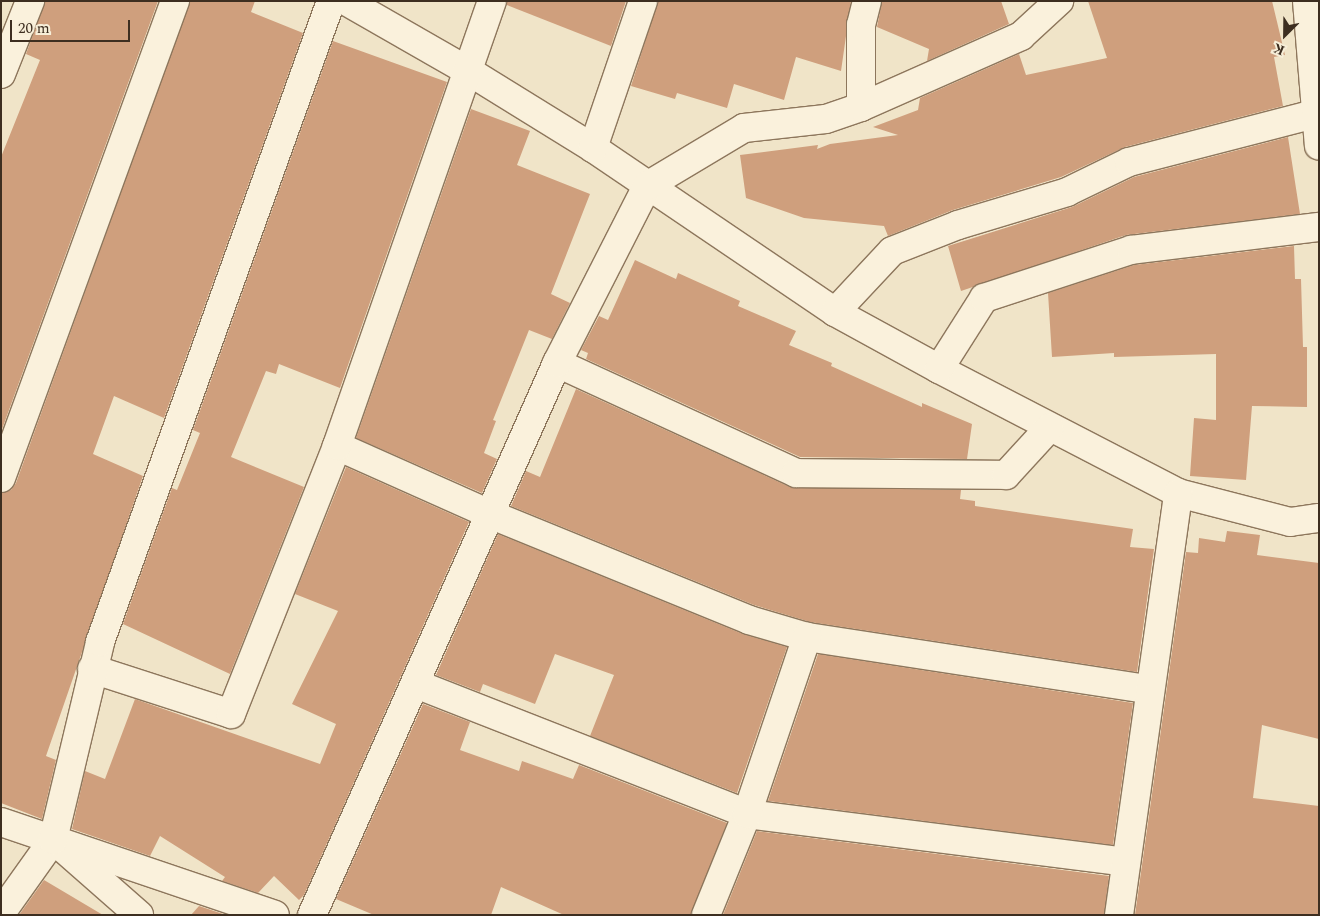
<!DOCTYPE html>
<style>
body{margin:0}
#map{position:relative;width:1320px;height:916px;overflow:hidden;background:#f0e4c8;font-family:Spectral,serif}
div>[style]{position:absolute}
.building>*{inset:0;background:#cf9f7d}
.roads{filter:drop-shadow(1px 0 #8d765c) drop-shadow(-1px 0 #8d765c) drop-shadow(0 1px #8d765c) drop-shadow(0 -1px #8d765c)}
.street>*{height:28px;margin:-14px;padding:0 14px;transform-origin:14px;border-radius:14px;background:#faf1dc}
.secondary>*{height:28px;margin:-14px;padding:0 14px;transform-origin:14px;border-radius:14px;background:#faf1dc}
span{translate:-50% -50%;white-space:nowrap;text-align:center;line-height:1.15;-webkit-text-stroke:4px #f7eed8;paint-order:stroke}
.frame{position:absolute;inset:0;border:2px solid #3d2e20;pointer-events:none}
.north{position:absolute;left:1260px;top:10px;width:50px;height:50px;-webkit-text-stroke:4px #f7eed8;paint-order:stroke;rotate:203deg;font-size:14px;font-weight:700;line-height:20px;text-align:center;color:#3d2e20}
.north::after{content:'';display:block;margin:auto;width:18px;height:22px;background:#3d2e20;clip-path:polygon(50% 0,100% 100%,50% 72%,0 100%)}
.scale{position:absolute;left:10px;top:20px;width:120px;height:22px;box-sizing:border-box;border:2px solid #3d2e20;border-top:0;padding-left:6px;font-size:15px;line-height:18px;white-space:nowrap;color:#3d2e20;-webkit-text-stroke:4px #f7eed8;paint-order:stroke}
</style>
<div id="map">
<div class="building">
<div style="clip-path:polygon(45px 1px,158px 1px,1px 432px,1px 157px,40px 60px,26px 54px)"></div>
<div style="clip-path:polygon(190px 1px,255px 1px,251px 12px,303px 33px,164px 418px,114px 396px,93px 454px,143px 476px,46px 756px,56px 760px,42px 819px,1px 803px,1px 493px,11px 490px,16px 483px)"></div>
<div style="clip-path:polygon(507px 1px,626px 1px,611px 46px,507px 5px)"></div>
<div style="clip-path:polygon(658px 1px,851px 1px,841px 71px,796px 57px,784px 100px,734px 84px,727px 108px,677px 93px,675px 99px,631px 86px)"></div>
<div style="clip-path:polygon(882px 1px,1001px 1px,1009px 24px,927px 61px,929px 49px,877px 27px)"></div>
<div style="clip-path:polygon(1088px 1px,1272px 1px,1285px 55px,1274px 57px,1283px 106px,1125px 147px,1061px 177px,953px 210px,888px 236px,884px 226px,804px 218px,746px 198px,740px 155px,818px 145px,817px 149px,830px 144px,898px 135px,873px 127px,918px 110px,920px 98px,1019px 54px,1026px 75px,1107px 58px)"></div>
<div style="clip-path:polygon(333px 41px,447px 82px,340px 388px,279px 364px,276px 374px,266px 371px,231px 457px,304px 487px,230px 674px,123px 624px,172px 488px,177px 490px,200px 433px,193px 430px)"></div>
<div style="clip-path:polygon(471px 109px,530px 131px,517px 165px,590px 194px,551px 294px,570px 303px,552px 339px,529px 330px,493px 420px,496px 421px,484px 453px,497px 459px,482px 493px,356px 438px)"></div>
<div style="clip-path:polygon(1288px 137px,1300px 214px,1126px 235px,961px 291px,948px 246px,1072px 207px,1134px 177px)"></div>
<div style="clip-path:polygon(1294px 246px,1295px 279px,1301px 279px,1303px 347px,1307px 347px,1307px 407px,1252px 406px,1246px 480px,1190px 476px,1194px 418px,1216px 420px,1216px 354px,1114px 357px,1114px 353px,1052px 357px,1048px 293px,1134px 265px)"></div>
<div style="clip-path:polygon(635px 260px,676px 279px,678px 273px,740px 301px,738px 306px,796px 331px,789px 345px,832px 363px,831px 366px,922px 407px,922px 403px,972px 424px,967px 459px,800px 457px,586px 359px,588px 353px,581px 350px,599px 316px,608px 320px)"></div>
<div style="clip-path:polygon(576px 389px,790px 487px,961px 490px,960px 499px,975px 501px,975px 506px,1133px 529px,1130px 547px,1154px 549px,1137px 672px,810px 622px,754px 605px,511px 506px,526px 471px,540px 477px)"></div>
<div style="clip-path:polygon(346px 467px,469px 522px,304px 895px,299px 900px,274px 876px,258px 893px,222px 881px,225px 877px,160px 836px,150px 856px,72px 829px,85px 771px,105px 779px,135px 699px,320px 764px,336px 724px,292px 704px,338px 611px,295px 594px)"></div>
<div style="clip-path:polygon(1227px 531px,1260px 535px,1257px 555px,1319px 563px,1319px 739px,1262px 725px,1253px 798px,1319px 806px,1319px 915px,1135px 915px,1186px 552px,1198px 553px,1199px 538px,1225px 542px)"></div>
<div style="clip-path:polygon(498px 534px,743px 634px,787px 647px,737px 793px,590px 736px,614px 675px,555px 654px,535px 704px,483px 684px,480px 692px,436px 675px)"></div>
<div style="clip-path:polygon(818px 654px,1133px 703px,1113px 845px,768px 801px)"></div>
<div style="clip-path:polygon(423px 704px,470px 722px,460px 750px,519px 771px,522px 761px,573px 779px,579px 765px,727px 823px,691px 915px,564px 915px,501px 887px,491px 915px,374px 915px,336px 899px)"></div>
<div style="clip-path:polygon(757px 831px,1109px 876px,1104px 915px,723px 915px)"></div>
<div style="clip-path:polygon(44px 880px,103px 915px,19px 915px)"></div>
<div style="clip-path:polygon(199px 906px,226px 915px,191px 915px)"></div>
</div>
<div class="roads">
<div class="street">
<div style="left:346px;top:1px;width:143px;rotate:29.8deg"></div>
<div style="left:470px;top:72px;width:145px;rotate:31.7deg"></div>
<div style="left:593px;top:148px;width:292px;rotate:34.1deg"></div>
<div style="left:835px;top:312px;width:119px;rotate:28.7deg"></div>
<div style="left:939px;top:369px;width:269px;rotate:27.4deg"></div>
<div style="left:1178px;top:493px;width:116px;rotate:14.5deg"></div>
<div style="left:1290px;top:522px;width:29px;rotate:-8deg"></div>
<div style="left:1px;top:74px;width:79px;rotate:-68.3deg"></div>
<div style="left:861px;top:107px;width:82px;rotate:-90deg"></div>
<div style="left:861px;top:25px;width:25px;rotate:-76deg"></div>
<div style="left:593px;top:148px;width:155px;rotate:-71.2deg"></div>
<div style="left:835px;top:312px;width:83px;rotate:-46.9deg"></div>
<div style="left:892px;top:251px;width:71px;rotate:-21.5deg"></div>
<div style="left:958px;top:225px;width:114px;rotate:-16.8deg"></div>
<div style="left:1067px;top:192px;width:69px;rotate:-25.8deg"></div>
<div style="left:1129px;top:162px;width:191px;rotate:-14.5deg"></div>
<div style="left:557px;top:363px;width:263px;rotate:24.7deg"></div>
<div style="left:796px;top:473px;width:210px;rotate:0.5deg"></div>
<div style="left:1006px;top:475px;width:64px;rotate:-47.5deg"></div>
<div style="left:939px;top:369px;width:84px;rotate:-57.6deg"></div>
<div style="left:984px;top:298px;width:155px;rotate:-18.1deg"></div>
<div style="left:1131px;top:250px;width:189px;rotate:-7deg"></div>
<div style="left:337px;top:446px;width:170px;rotate:24deg"></div>
<div style="left:492px;top:515px;width:278px;rotate:22.2deg"></div>
<div style="left:749px;top:620px;width:60px;rotate:16.3deg"></div>
<div style="left:807px;top:637px;width:345px;rotate:8.7deg"></div>
<div style="left:1px;top:478px;width:508px;rotate:-69.96deg"></div>
<div style="left:92px;top:669px;width:146px;rotate:17.9deg"></div>
<div style="left:231px;top:714px;width:288px;rotate:-68.4deg"></div>
<div style="left:337px;top:446px;width:471px;rotate:-70.8deg"></div>
<div style="left:416px;top:684px;width:356px;rotate:21.4deg"></div>
<div style="left:747px;top:814px;width:382px;rotate:7.2deg"></div>
<div style="left:1px;top:822px;width:289px;rotate:18.7deg"></div>
<div style="left:64px;top:849px;width:100px;rotate:41.3deg"></div>
<div style="left:1px;top:913px;width:90px;rotate:-54.5deg"></div>
<div style="left:53px;top:840px;width:204px;rotate:-76.6deg"></div>
<div style="left:100px;top:642px;width:681px;rotate:-70.18deg"></div>
<div style="left:312px;top:915px;width:604px;rotate:-66.07deg"></div>
<div style="left:557px;top:363px;width:199px;rotate:-63deg"></div>
<div style="left:647px;top:186px;width:113px;rotate:-30.9deg"></div>
<div style="left:744px;top:128px;width:82px;rotate:-6.3deg"></div>
<div style="left:826px;top:119px;width:37px;rotate:-19deg"></div>
<div style="left:861px;top:107px;width:175px;rotate:-23.9deg"></div>
<div style="left:1021px;top:36px;width:52px;rotate:-42.6deg"></div>
<div style="left:706px;top:915px;width:109px;rotate:-67.9deg"></div>
<div style="left:747px;top:814px;width:187px;rotate:-71.3deg"></div>
<div style="left:1119px;top:915px;width:426px;rotate:-82deg"></div>
</div>
<div class="secondary">
<div style="left:1307px;top:1px;width:145px;rotate:85.3deg"></div>
</div>
</div>
<div class="frame"></div>
<div class="north">K</div>
<div class="scale">20 m</div>
</div>
